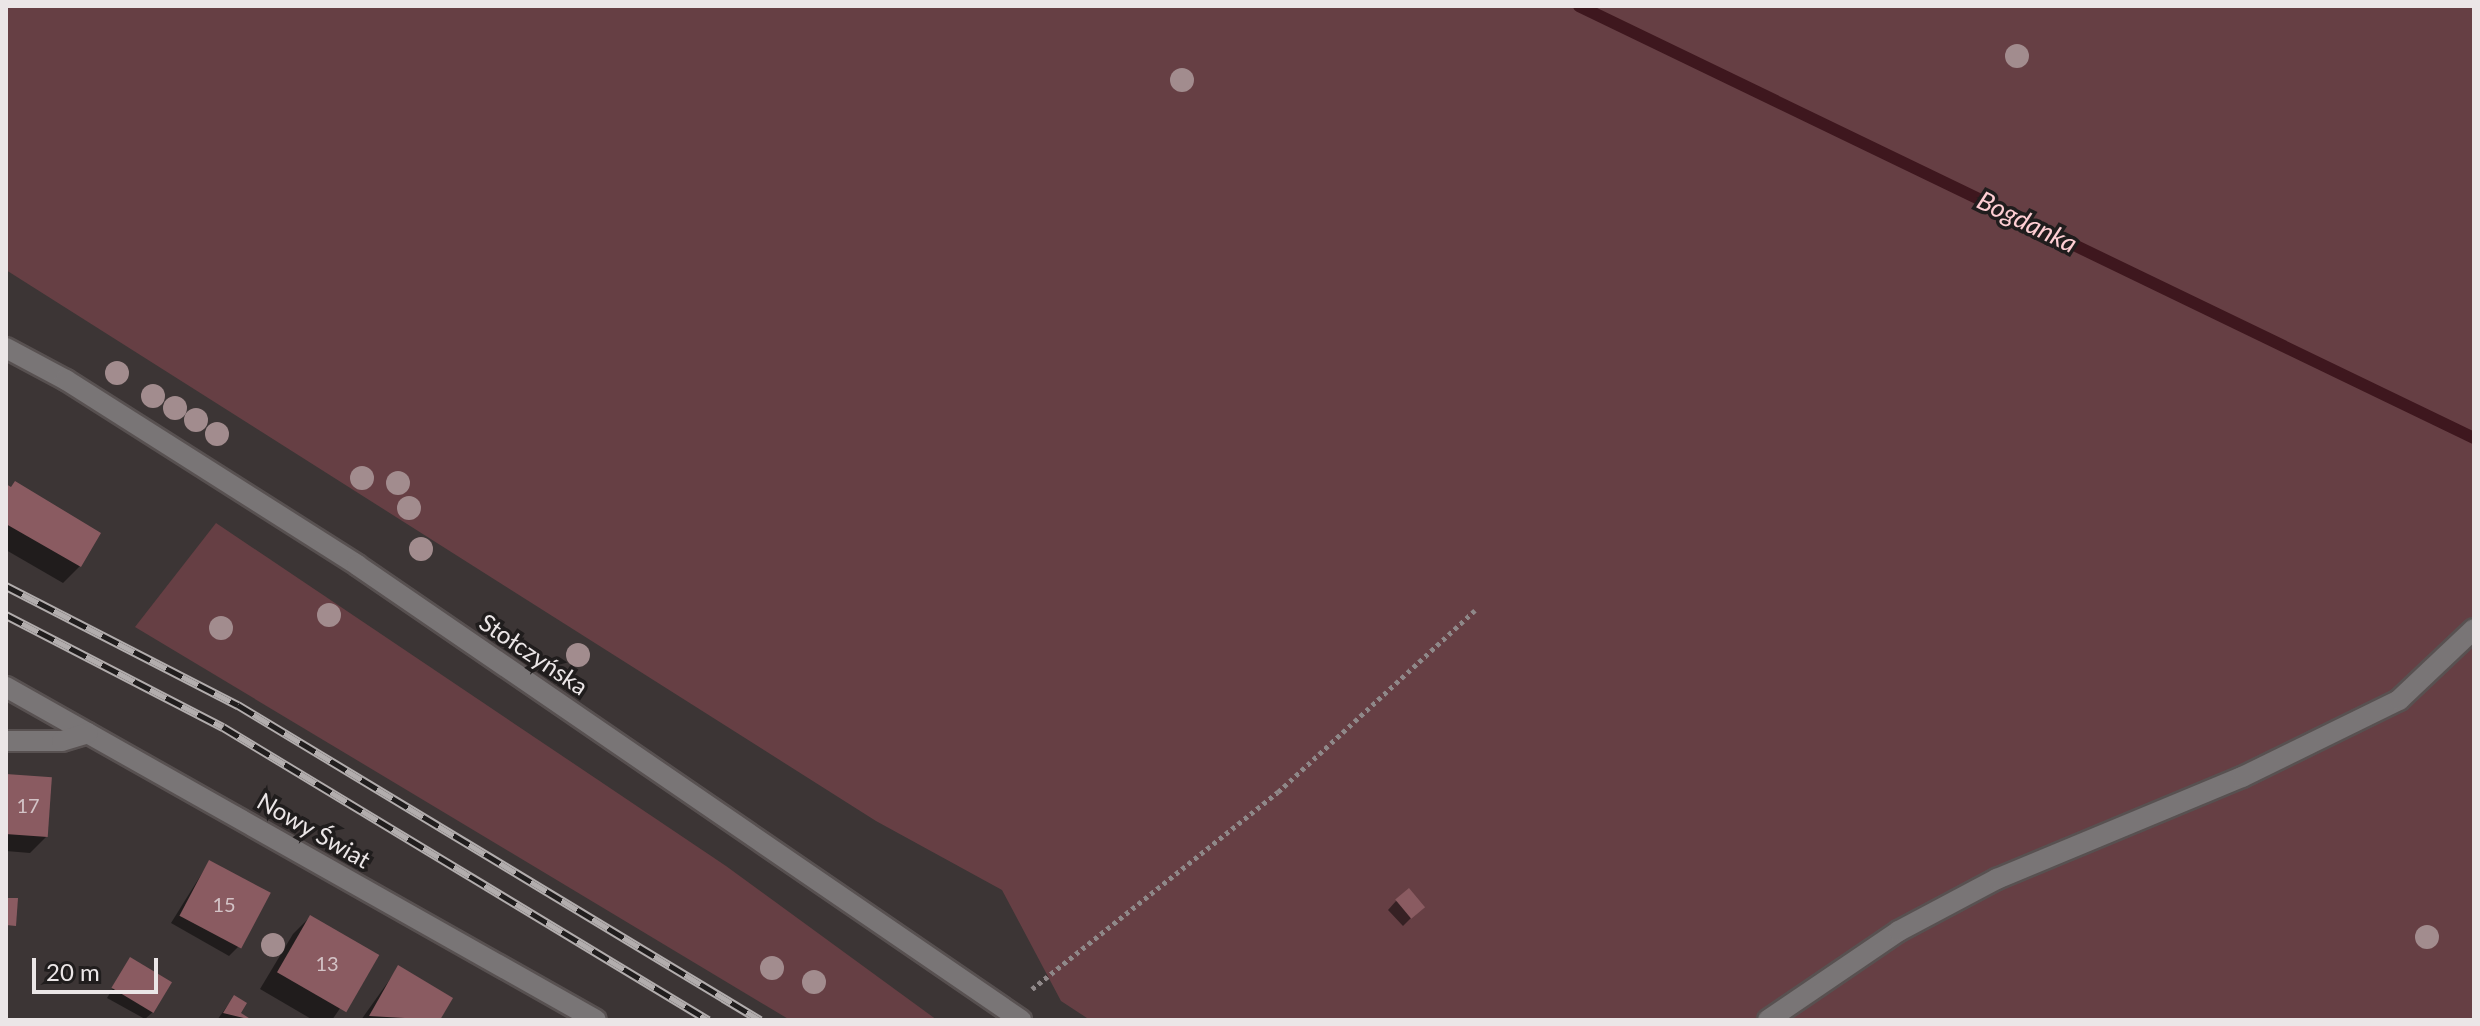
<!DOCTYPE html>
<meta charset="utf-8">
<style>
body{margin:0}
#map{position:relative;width:2480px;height:1026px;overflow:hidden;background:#3c3535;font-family:Lato,sans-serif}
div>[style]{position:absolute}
.green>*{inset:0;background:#663f44}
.shadow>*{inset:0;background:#0007}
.stream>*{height:12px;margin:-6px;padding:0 6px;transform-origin:6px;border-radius:6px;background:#3e171e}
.building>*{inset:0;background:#8a5b61;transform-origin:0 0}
.path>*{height:5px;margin-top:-2.5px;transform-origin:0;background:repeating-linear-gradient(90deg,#8f8889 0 4px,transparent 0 8px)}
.roads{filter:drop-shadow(2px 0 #585151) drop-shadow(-2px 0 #585151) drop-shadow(0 2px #585151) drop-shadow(0 -2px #585151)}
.minor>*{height:20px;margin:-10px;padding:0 10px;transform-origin:10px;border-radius:10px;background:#797576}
.rail>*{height:9px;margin-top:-4.5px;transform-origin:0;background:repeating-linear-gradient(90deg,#201d1d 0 18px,#b2adad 0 36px);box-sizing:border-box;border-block:2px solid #b2adad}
.trees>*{width:24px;height:24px;margin:-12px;border-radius:50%;background:#a28c8e}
span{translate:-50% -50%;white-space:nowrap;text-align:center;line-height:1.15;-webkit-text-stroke:7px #201d1d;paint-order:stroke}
.number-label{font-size:20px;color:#d3c3c6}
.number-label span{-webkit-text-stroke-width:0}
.street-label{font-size:24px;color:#ebe6e7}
.water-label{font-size:26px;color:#feced3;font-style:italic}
.frame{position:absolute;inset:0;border:8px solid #ebe6e7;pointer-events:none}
.scale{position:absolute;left:32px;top:958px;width:126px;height:36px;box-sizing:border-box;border:4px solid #ebe6e7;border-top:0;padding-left:10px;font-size:24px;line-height:28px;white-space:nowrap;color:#ebe6e7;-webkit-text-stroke:6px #201d1d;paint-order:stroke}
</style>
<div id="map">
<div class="green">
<div style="clip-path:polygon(6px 6px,2474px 6px,2474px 1020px,1090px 1020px,1061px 1001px,1002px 890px,876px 821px,6px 270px)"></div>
<div style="clip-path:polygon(216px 523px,726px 866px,937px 1020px,790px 1020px,135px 627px)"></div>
</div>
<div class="shadow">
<div style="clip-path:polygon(6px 486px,80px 566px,63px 583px,6px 550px)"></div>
<div style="clip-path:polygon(6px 776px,47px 836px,30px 853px,6px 851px)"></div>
<div style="clip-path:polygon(209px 862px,238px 947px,229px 956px,171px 923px)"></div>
<div style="clip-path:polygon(1396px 901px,1422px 907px,1403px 926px,1388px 910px)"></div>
<div style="clip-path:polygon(310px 917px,376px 956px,332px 1020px,313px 1020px,260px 989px,293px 934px)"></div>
<div style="clip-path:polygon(131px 960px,154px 1011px,145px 1019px,107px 998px)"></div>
<div style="clip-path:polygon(398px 968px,450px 999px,438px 1020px,361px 1020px)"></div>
<div style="clip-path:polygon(234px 997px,239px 1014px,248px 1020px,217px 1020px)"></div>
</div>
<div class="stream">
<div style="left:1579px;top:6px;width:994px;rotate:25.77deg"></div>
</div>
<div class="building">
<div style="clip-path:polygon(15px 481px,101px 533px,81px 567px,6px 524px,6px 484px,11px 487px)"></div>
<div style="left:6px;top:774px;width:46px;height:60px;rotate:4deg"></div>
<div style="left:209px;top:860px;width:70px;height:63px;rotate:28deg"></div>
<div style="left:1409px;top:888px;width:25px;height:18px;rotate:50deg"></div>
<div style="clip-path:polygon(6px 898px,18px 898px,16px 926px,6px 925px)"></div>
<div style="left:310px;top:915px;width:80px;height:66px;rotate:30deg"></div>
<div style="left:130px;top:957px;width:49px;height:36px;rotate:31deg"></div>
<div style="clip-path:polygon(398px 965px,453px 998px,440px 1020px,369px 1016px)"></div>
<div style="clip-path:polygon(234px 995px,247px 1003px,241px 1013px,252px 1020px,223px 1013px)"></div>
</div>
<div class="path">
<div style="left:1032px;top:989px;width:315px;rotate:-38.7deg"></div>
<div style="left:1278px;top:792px;width:268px;rotate:-42.7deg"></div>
</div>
<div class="roads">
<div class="minor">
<div style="left:6px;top:348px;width:68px;rotate:28.1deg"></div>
<div style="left:66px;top:380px;width:345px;rotate:32.4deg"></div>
<div style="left:357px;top:565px;width:805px;rotate:34.42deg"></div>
<div style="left:6px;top:687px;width:677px;rotate:29.44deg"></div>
<div style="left:6px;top:741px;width:56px"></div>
<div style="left:62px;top:741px;width:27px;rotate:-17deg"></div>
<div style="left:1768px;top:1020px;width:158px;rotate:-34.2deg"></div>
<div style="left:1899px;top:931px;width:111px;rotate:-28deg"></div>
<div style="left:1997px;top:879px;width:265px;rotate:-22.6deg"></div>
<div style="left:2242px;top:777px;width:175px;rotate:-26.1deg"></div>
<div style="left:2399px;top:700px;width:103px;rotate:-43.4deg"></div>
</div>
</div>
<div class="rail">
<div style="left:6px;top:586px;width:261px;rotate:27.2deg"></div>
<div style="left:238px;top:705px;width:610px;rotate:31.11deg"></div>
<div style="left:6px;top:615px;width:244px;rotate:27.3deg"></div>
<div style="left:223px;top:727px;width:567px;rotate:31.14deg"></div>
</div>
<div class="trees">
<div style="left:2017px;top:56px"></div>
<div style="left:1182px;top:80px"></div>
<div style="left:117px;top:373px"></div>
<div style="left:153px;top:396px"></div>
<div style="left:175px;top:408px"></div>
<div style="left:196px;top:420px"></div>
<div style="left:217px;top:434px"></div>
<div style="left:362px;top:478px"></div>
<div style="left:398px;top:483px"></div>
<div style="left:409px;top:508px"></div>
<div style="left:421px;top:549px"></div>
<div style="left:329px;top:615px"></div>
<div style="left:221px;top:628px"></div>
<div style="left:578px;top:655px"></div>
<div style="left:2427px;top:937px"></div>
<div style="left:273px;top:945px"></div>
<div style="left:772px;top:968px"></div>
<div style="left:814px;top:982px"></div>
</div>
<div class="number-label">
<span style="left:28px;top:805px">17</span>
<span style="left:224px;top:904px">15</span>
<span style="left:327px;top:963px">13</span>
</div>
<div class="street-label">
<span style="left:534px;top:654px;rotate:34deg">Stołczyńska</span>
<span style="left:314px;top:830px;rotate:30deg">Nowy Świat</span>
</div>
<div class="water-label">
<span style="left:2027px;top:222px;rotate:26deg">Bogdanka</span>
</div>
<div class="frame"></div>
<div class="scale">20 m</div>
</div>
